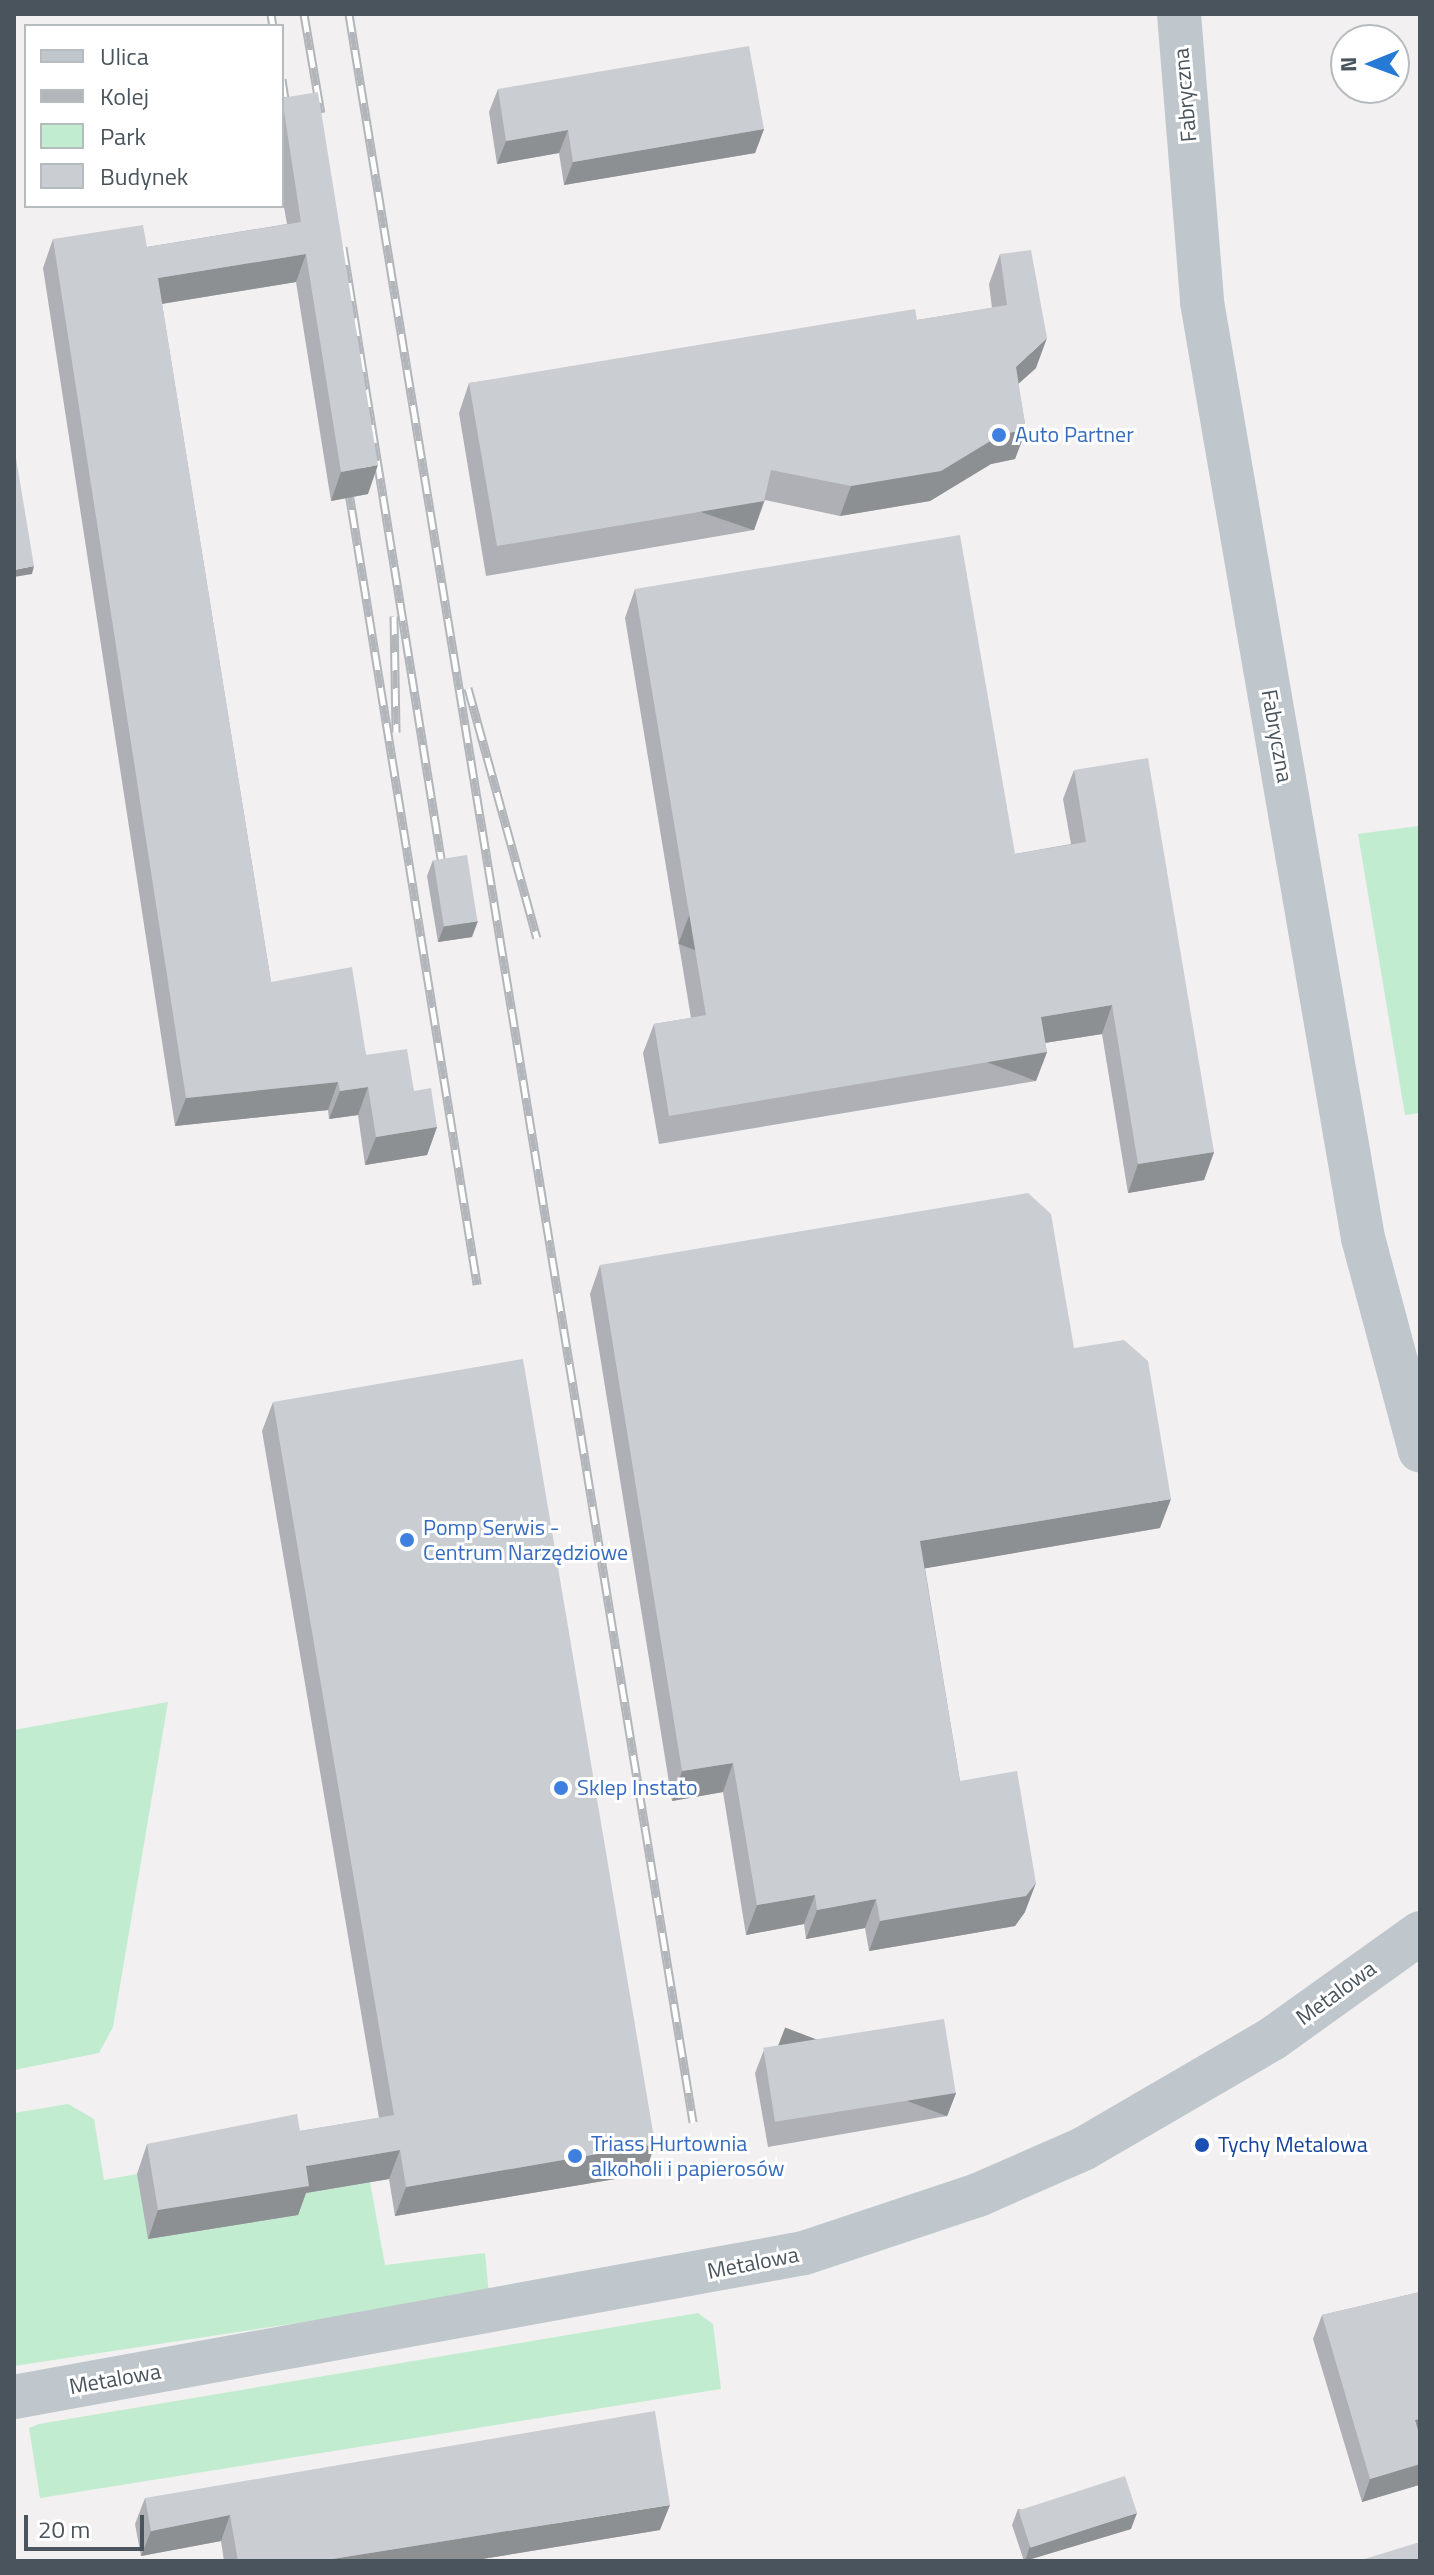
<!DOCTYPE html>
<meta charset="utf-8">
<style>
body{margin:0}
#map{position:relative;width:1434px;height:2575px;overflow:hidden;background:#f2f0f0;font-family:"Titillium Web",sans-serif}
div>[style]{position:absolute}
.green>*{inset:0;background:#c2ecd0}
.minor>*{height:44px;margin:-22px;padding:0 22px;transform-origin:22px;border-radius:22px;background:#bfc7cd}
.rail>*{height:9px;margin-top:-4.5px;transform-origin:0;background:repeating-linear-gradient(90deg,#fff 0 18px,#b2b5b9 0 36px);box-sizing:border-box;border-block:2px solid #b2b5b9}
.wall>*{inset:0;background:#aeb0b5}
.shaded-wall>*{inset:0;background:#8d9093;transform-origin:0 0}
.building>*{inset:0;background:#cacdd2;transform-origin:0 0}
.dots>*{width:22px;height:22px;translate:-50% -50%;box-sizing:border-box;border:4px solid #fff;border-radius:50%}
span{translate:-50% -50%;white-space:nowrap;text-align:center;line-height:1.15;-webkit-text-stroke:6px #fff;paint-order:stroke}
.street-label{font-size:22px;color:#49545c}
.shop-label{font-size:22px;color:#366cbe}
.left{translate:0 -50%;text-align:left}
.transit-label{font-size:22px;color:#164399}
.frame{position:absolute;inset:0;border:16px solid #49545c;pointer-events:none}
.legend{position:absolute;left:24px;top:24px;width:260px;height:184px;box-sizing:border-box;background:#fff;border:2px solid #b6bbbe;margin:0;padding:10px 14px;list-style:none;font-size:24px;color:#49545c}
.legend li{display:flex;align-items:center;gap:16px;height:40px}
.legend b{width:40px;border:2px solid #b6bbbe}
.north{position:absolute;left:1330px;top:24px;width:80px;height:80px;box-sizing:border-box;background:#fff;border:2px solid #b6bbbe;border-radius:50%;rotate:269deg;font-size:22px;font-weight:700;line-height:32px;text-align:center;color:#49545c}
.north::after{content:'';display:block;margin:auto;width:28px;height:36px;background:#267ad5;clip-path:polygon(50% 0,100% 100%,50% 72%,0 100%)}
.scale{position:absolute;left:24px;top:2515px;width:120px;height:36px;box-sizing:border-box;border:4px solid #49545c;border-top:0;padding-left:10px;font-size:24px;line-height:28px;white-space:nowrap;color:#49545c;-webkit-text-stroke:6px #fff;paint-order:stroke}
</style>
<div id="map">
<div class="green">
<div style="clip-path:polygon(1418px 826px,1420px 1113px,1405px 1115px,1358px 834px)"></div>
<div style="clip-path:polygon(168px 1702px,113px 2027px,99px 2053px,14px 2070px,14px 1730px)"></div>
<div style="clip-path:polygon(68px 2104px,94px 2119px,104px 2180px,137px 2174px,295px 2195px,370px 2182px,385px 2265px,485px 2253px,489px 2294px,14px 2366px,14px 2113px)"></div>
<div style="clip-path:polygon(698px 2313px,713px 2324px,721px 2389px,40px 2498px,29px 2428px,39px 2424px)"></div>
</div>
<div class="minor">
<div style="left:1179px;top:14px;width:289px;rotate:85.4deg"></div>
<div style="left:1202px;top:302px;width:950px;rotate:80.24deg"></div>
<div style="left:1363px;top:1238px;width:220px;rotate:75deg"></div>
<div style="left:14px;top:2397px;width:803px;rotate:-10.33deg"></div>
<div style="left:804px;top:2253px;width:183px;rotate:-18.4deg"></div>
<div style="left:978px;top:2195px;width:115px;rotate:-23.7deg"></div>
<div style="left:1083px;top:2149px;width:219px;rotate:-30.2deg"></div>
<div style="left:1272px;top:2039px;width:182px;rotate:-35.6deg"></div>
</div>
<div class="rail">
<div style="left:271px;top:14px;width:12px;rotate:81deg"></div>
<div style="left:304px;top:14px;width:100px;rotate:80.3deg"></div>
<div style="left:349px;top:14px;width:2136px;rotate:80.73deg"></div>
<div style="left:282px;top:79px;width:40px;rotate:81.5deg"></div>
<div style="left:343px;top:247px;width:644px;rotate:80.89deg"></div>
<div style="left:346px;top:474px;width:821px;rotate:80.81deg"></div>
<div style="left:394px;top:616px;width:116px;rotate:89deg"></div>
<div style="left:468px;top:688px;width:259px;rotate:74.6deg"></div>
</div>
<div class="wall">
<div style="clip-path:polygon(498px 89px,764px 129px,755px 153px,564px 185px,559px 153px,497px 164px,489px 112px)"></div>
<div style="clip-path:polygon(282px 98px,368px 494px,331px 501px,296px 282px,162px 304px,271px 982px,414px 1091px,437px 1127px,427px 1155px,365px 1165px,358px 1115px,329px 1119px,328px 1110px,175px 1126px,43px 268px,53px 239px,147px 247px,287px 224px,282px 196px)"></div>
<div style="clip-path:polygon(1000px 254px,1036px 368px,1018px 384px,1026px 430px,1015px 459px,991px 464px,930px 501px,840px 516px,765px 500px,754px 530px,486px 576px,459px 413px,469px 383px,917px 320px,992px 308px,989px 284px)"></div>
<div style="clip-path:polygon(635px 589px,1015px 854px,1071px 844px,1063px 799px,1074px 770px,1214px 1152px,1204px 1180px,1128px 1193px,1102px 1034px,1045px 1043px,1047px 1052px,1036px 1081px,659px 1144px,643px 1053px,654px 1024px,691px 1018px,625px 618px)"></div>
<div style="clip-path:polygon(433px 860px,472px 937px,438px 942px,427px 876px)"></div>
<div style="clip-path:polygon(600px 1265px,1074px 1348px,1160px 1528px,925px 1568px,960px 1781px,1025px 1912px,1015px 1926px,869px 1951px,865px 1928px,806px 1939px,804px 1924px,746px 1935px,723px 1792px,672px 1801px,590px 1294px)"></div>
<div style="clip-path:polygon(273px 1402px,645px 2174px,395px 2216px,389px 2179px,306px 2193px,298px 2215px,148px 2239px,137px 2174px,147px 2144px,300px 2131px,379px 2118px,262px 1431px)"></div>
<div style="clip-path:polygon(764px 2050px,956px 2093px,947px 2116px,768px 2147px,755px 2073px)"></div>
<div style="clip-path:polygon(1420px 2292px,1420px 2482px,1419px 2485px,1362px 2502px,1313px 2339px,1322px 2315px)"></div>
<div style="clip-path:polygon(145px 2498px,660px 2530px,470px 2561px,224px 2561px,221px 2541px,141px 2556px,135px 2524px)"></div>
<div style="clip-path:polygon(1018px 2509px,1131px 2529px,1024px 2561px,1012px 2525px)"></div>
</div>
<div class="shaded-wall">
<div style="clip-path:polygon(764px 129px,755px 153px,564px 185px,573px 162px)"></div>
<div style="clip-path:polygon(568px 130px,559px 153px,497px 164px,506px 141px)"></div>
<div style="clip-path:polygon(306px 254px,296px 282px,148px 306px,158px 278px)"></div>
<div style="clip-path:polygon(1047px 338px,1036px 368px,1005px 396px,1016px 367px)"></div>
<div style="clip-path:polygon(1026px 430px,1015px 459px,991px 464px,930px 501px,840px 516px,851px 486px,1002px 434px)"></div>
<div style="clip-path:polygon(378px 465px,368px 494px,331px 501px,341px 472px)"></div>
<div style="left:764px;top:501px;width:31px;height:271px;rotate:109deg"></div>
<div style="clip-path:polygon(34px 566px,32px 574px,14px 577px,14px 570px)"></div>
<div style="clip-path:polygon(478px 921px,472px 937px,438px 942px,444px 926px)"></div>
<div style="clip-path:polygon(1112px 1005px,1102px 1034px,1031px 1045px,1041px 1017px)"></div>
<div style="left:1047px;top:1052px;width:31px;height:383px;rotate:111deg"></div>
<div style="clip-path:polygon(338px 1082px,328px 1110px,175px 1126px,186px 1098px)"></div>
<div style="clip-path:polygon(368px 1087px,358px 1115px,329px 1119px,340px 1091px)"></div>
<div style="clip-path:polygon(437px 1127px,427px 1155px,365px 1165px,376px 1137px)"></div>
<div style="clip-path:polygon(1214px 1152px,1204px 1180px,1128px 1193px,1138px 1164px)"></div>
<div style="clip-path:polygon(1171px 1499px,1160px 1528px,910px 1571px,920px 1541px)"></div>
<div style="clip-path:polygon(733px 1763px,723px 1792px,672px 1801px,682px 1771px)"></div>
<div style="clip-path:polygon(1036px 1883px,1025px 1912px,1015px 1926px,869px 1951px,880px 1921px)"></div>
<div style="clip-path:polygon(815px 1895px,804px 1924px,746px 1935px,757px 1905px)"></div>
<div style="clip-path:polygon(876px 1899px,865px 1928px,806px 1939px,817px 1910px)"></div>
<div style="left:956px;top:2093px;width:25px;height:183px;rotate:111deg"></div>
<div style="clip-path:polygon(655px 2144px,645px 2174px,395px 2216px,406px 2187px)"></div>
<div style="clip-path:polygon(400px 2150px,389px 2179px,306px 2193px,298px 2215px,148px 2239px,158px 2210px,306px 2166px)"></div>
<div style="clip-path:polygon(1420px 2419px,1420px 2440px,1415px 2420px)"></div>
<div style="clip-path:polygon(1420px 2464px,1419px 2485px,1362px 2502px,1370px 2479px)"></div>
<div style="clip-path:polygon(670px 2505px,660px 2530px,470px 2561px,320px 2561px)"></div>
<div style="clip-path:polygon(1137px 2513px,1131px 2529px,1025px 2561px,1030px 2546px)"></div>
<div style="clip-path:polygon(230px 2515px,221px 2541px,141px 2556px,151px 2531px)"></div>
</div>
<div class="building">
<div style="clip-path:polygon(749px 46px,764px 129px,573px 162px,568px 130px,506px 141px,498px 89px)"></div>
<div style="clip-path:polygon(318px 92px,378px 465px,341px 472px,306px 254px,158px 278px,271px 982px,352px 967px,366px 1055px,407px 1049px,414px 1091px,431px 1088px,437px 1127px,376px 1137px,368px 1087px,340px 1091px,338px 1082px,186px 1098px,53px 239px,143px 225px,147px 247px,301px 222px,282px 98px)"></div>
<div style="clip-path:polygon(1031px 250px,1047px 338px,1016px 367px,1026px 430px,1002px 434px,941px 471px,851px 486px,771px 470px,764px 501px,497px 546px,469px 383px,915px 309px,917px 320px,1007px 305px,1000px 254px)"></div>
<div style="clip-path:polygon(14px 446px,34px 566px,14px 570px)"></div>
<div style="clip-path:polygon(960px 535px,1015px 854px,1086px 842px,1074px 770px,1148px 758px,1214px 1152px,1138px 1164px,1112px 1005px,1041px 1017px,1047px 1052px,669px 1116px,654px 1024px,706px 1015px,635px 589px)"></div>
<div style="left:467px;top:855px;width:67px;height:34px;rotate:81deg"></div>
<div style="clip-path:polygon(1028px 1193px,1051px 1214px,1074px 1348px,1124px 1340px,1148px 1361px,1171px 1499px,920px 1541px,960px 1781px,1017px 1771px,1036px 1883px,1026px 1896px,880px 1921px,876px 1899px,817px 1910px,815px 1895px,757px 1905px,733px 1763px,682px 1771px,600px 1265px)"></div>
<div style="clip-path:polygon(523px 1359px,655px 2144px,406px 2187px,400px 2150px,306px 2166px,309px 2186px,158px 2210px,147px 2144px,297px 2114px,300px 2131px,394px 2115px,273px 1402px)"></div>
<div style="left:944px;top:2019px;width:75px;height:183px;rotate:81deg"></div>
<div style="clip-path:polygon(1420px 2292px,1420px 2419px,1415px 2420px,1420px 2437px,1420px 2464px,1370px 2479px,1322px 2315px)"></div>
<div style="clip-path:polygon(655px 2411px,670px 2505px,320px 2561px,238px 2561px,230px 2515px,151px 2531px,145px 2498px)"></div>
<div style="left:1125px;top:2476px;width:39px;height:112px;rotate:72deg"></div>
<div style="clip-path:polygon(1420px 2542px,1420px 2561px,1358px 2561px)"></div>
</div>
<div class="dots">
<div style="left:999px;top:435px;background:#3f7fe0"></div>
<div style="left:407px;top:1540px;background:#3f7fe0"></div>
<div style="left:561px;top:1788px;background:#3f7fe0"></div>
<div style="left:1202px;top:2145px;background:#1a4fb4"></div>
<div style="left:575px;top:2156px;background:#3f7fe0"></div>
</div>
<div class="street-label">
<span style="left:1185px;top:95px;rotate:-95deg">Fabryczna</span>
<span style="left:1277px;top:736px;rotate:80deg">Fabryczna</span>
<span style="left:1336px;top:1993px;rotate:-36deg">Metalowa</span>
<span style="left:753px;top:2263px;rotate:-11deg">Metalowa</span>
<span style="left:115px;top:2379px;rotate:-10deg">Metalowa</span>
</div>
<div class="shop-label">
<span class="left" style="left:1015px;top:435px">Auto Partner</span>
<span class="left" style="left:423px;top:1540px">Pomp Serwis -<br>Centrum Narzędziowe</span>
<span class="left" style="left:577px;top:1788px">Sklep Instato</span>
<span class="left" style="left:591px;top:2156px">Triass Hurtownia<br>alkoholi i papierosów</span>
</div>
<div class="transit-label">
<span class="left" style="left:1218px;top:2145px">Tychy Metalowa</span>
</div>
<div class="frame"></div>
<ul class="legend">
<li><b style="height:10px;background:#bfc7cd"></b>Ulica</li>
<li><b style="height:10px;background:#b2b5b9"></b>Kolej</li>
<li><b style="height:22px;background:#c2ecd0"></b>Park</li>
<li><b style="height:22px;background:#cacdd2"></b>Budynek</li>
</ul>
<div class="north">N</div>
<div class="scale">20 m</div>
</div>
